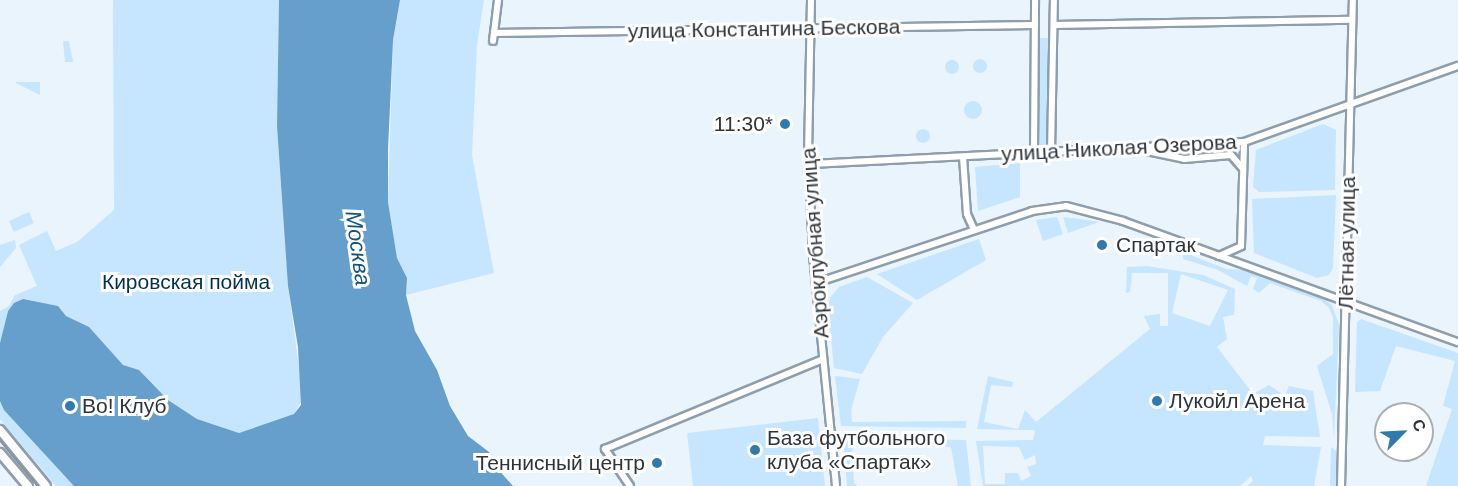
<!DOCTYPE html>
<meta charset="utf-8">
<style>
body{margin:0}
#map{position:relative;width:1458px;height:486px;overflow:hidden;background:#e9f4fd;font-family:Arial,sans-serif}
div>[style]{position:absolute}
.green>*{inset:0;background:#c6e5ff;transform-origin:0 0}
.round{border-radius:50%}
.water>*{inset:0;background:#669ecc}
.roads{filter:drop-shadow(2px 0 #8e9eac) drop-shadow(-2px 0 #8e9eac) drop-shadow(0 2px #8e9eac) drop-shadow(0 -2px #8e9eac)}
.minor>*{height:6px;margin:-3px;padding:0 3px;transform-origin:3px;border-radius:3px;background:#fff}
.major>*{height:8px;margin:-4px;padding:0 4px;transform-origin:4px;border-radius:4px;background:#fff}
.tram>*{height:1.5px;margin:-0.75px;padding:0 0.75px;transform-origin:0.75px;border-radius:0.75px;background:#899299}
.dots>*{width:16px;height:16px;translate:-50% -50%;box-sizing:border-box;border:3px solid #fff;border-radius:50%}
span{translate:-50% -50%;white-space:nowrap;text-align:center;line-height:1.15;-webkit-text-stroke:6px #fff;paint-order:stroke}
.street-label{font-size:21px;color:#2f353b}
.poi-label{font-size:21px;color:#2f353b}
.right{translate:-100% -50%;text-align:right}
.left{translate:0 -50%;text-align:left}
.park-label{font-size:21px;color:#043352}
.water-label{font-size:22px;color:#125480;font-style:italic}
.north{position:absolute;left:1374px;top:402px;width:60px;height:60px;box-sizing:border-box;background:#fff;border:2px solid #acaeb1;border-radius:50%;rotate:66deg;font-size:16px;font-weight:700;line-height:24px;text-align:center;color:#2f353b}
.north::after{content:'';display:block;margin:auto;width:21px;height:27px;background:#317aae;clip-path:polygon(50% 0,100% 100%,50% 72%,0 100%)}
</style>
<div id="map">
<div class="green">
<div style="clip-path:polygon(113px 0,279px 0,277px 126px,288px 286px,303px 398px,294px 414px,239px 433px,197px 419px,168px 400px,139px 370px,123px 365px,89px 328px,66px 316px,58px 306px,20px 300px,8px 311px,3px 331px,166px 486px,56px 486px,0 419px,0 311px,9px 306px,15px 295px,37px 286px,19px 245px,47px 231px,56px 251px,77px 242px,114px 210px)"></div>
<div style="clip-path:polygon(400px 0,484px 0,477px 45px,472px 155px,494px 273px,406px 295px,407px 278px,397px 258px,388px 202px,393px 40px)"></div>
<div style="left:1038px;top:38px;width:10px;height:109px"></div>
<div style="clip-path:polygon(63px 41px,69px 41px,73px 62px,65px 62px)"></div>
<div class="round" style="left:973px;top:59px;width:14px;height:14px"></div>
<div class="round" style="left:945px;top:60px;width:14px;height:14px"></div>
<div style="clip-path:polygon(16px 82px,40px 82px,40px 95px,16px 83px)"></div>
<div class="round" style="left:964px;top:101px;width:18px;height:18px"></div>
<div style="clip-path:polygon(1323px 124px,1336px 130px,1335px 190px,1259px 192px,1253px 187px,1256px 150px)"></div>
<div class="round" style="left:916px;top:129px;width:14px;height:14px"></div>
<div style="clip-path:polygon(1020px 163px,1020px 197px,978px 211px,975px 167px)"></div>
<div style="clip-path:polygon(1336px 195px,1333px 268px,1329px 275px,1317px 278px,1254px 253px,1252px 199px)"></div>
<div style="left:29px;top:212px;width:12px;height:22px;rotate:66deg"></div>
<div style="clip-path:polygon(1057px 217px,1063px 234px,1043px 241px,1036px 220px)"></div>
<div style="clip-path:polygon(1063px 217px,1080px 219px,1099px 222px,1068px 233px)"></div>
<div style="clip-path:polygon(979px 239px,986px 260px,917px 300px,877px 274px)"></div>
<div style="clip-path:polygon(15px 240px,16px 248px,0 267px,0 245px)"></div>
<div style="clip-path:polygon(1183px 252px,1226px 269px,1247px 270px,1324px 299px,1332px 305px,1339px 325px,1334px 438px,1332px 414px,1317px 366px,1333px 354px,1333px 317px,1329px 308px,1321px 301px,1270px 283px,1259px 293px,1253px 289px,1257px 278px,1251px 276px,1247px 286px,1218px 270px,1183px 259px)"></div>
<div style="clip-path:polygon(evenodd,1147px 266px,1203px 275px,1235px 289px,1234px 315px,1223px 317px,1227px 339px,1217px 347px,1253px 394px,1269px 385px,1285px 396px,1289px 386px,1313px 391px,1320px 437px,1265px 436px,1263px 445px,1321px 447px,1314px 486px,1247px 486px,1253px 481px,1251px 476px,1240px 486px,983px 486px,976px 441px,1033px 440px,1035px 430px,977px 429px,988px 376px,1013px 382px,1012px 387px,991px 385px,984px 422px,1018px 429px,1025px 410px,1036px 422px,1150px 329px,1144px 316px,1160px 314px,1160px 326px,1168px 326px,1168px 273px,1132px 273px,1130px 292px,1126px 293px,1127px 267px,1147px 266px,1181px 274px,1228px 290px,1210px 326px,1172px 313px,1181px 274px,1147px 266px,983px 446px,1019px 447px,1025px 460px,1035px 455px,1036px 464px,1027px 467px,1031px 476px,1021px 481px,1018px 473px,1005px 473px,1005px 484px,985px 484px,983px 446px)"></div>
<div style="clip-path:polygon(867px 277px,913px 303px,883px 337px,862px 374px,834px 368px,828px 308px,830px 298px,839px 287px)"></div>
<div style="clip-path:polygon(1361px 319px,1458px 353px,1458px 486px,1426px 486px,1452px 409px,1443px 406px,1455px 361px,1396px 346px,1380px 391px,1355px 392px,1357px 322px)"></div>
<div style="clip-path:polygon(835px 376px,860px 379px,851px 410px,852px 422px,966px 421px,966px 428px,841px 426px)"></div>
<div style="clip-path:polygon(818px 418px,825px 486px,693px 486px,687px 433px)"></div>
<div style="clip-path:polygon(843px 438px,966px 440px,971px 486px,958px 486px,951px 447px,852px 442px,854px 483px,858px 486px,847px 486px)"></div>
<div style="clip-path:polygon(1331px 447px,1336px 451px,1336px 486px,1330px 486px)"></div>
</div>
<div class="water">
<div style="clip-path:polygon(279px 0,400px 0,393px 40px,388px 149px,388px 202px,397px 258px,407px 278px,406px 295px,415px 331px,437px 370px,450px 406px,468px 436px,489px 452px,496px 467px,513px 486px,74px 486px,4px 410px,0 401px,0 343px,8px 311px,14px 303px,23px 299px,58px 306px,66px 316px,89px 327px,123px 365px,139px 370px,168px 400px,197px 419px,239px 433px,294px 414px,301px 405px,298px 347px,288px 286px,277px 126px)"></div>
</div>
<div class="roads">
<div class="minor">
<div style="left:811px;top:0;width:151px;rotate:91.1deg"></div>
<div style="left:808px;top:151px;width:104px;rotate:87.2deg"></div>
<div style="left:813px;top:255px;width:232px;rotate:84.3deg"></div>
<div style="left:1054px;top:25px;width:298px;rotate:-1deg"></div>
<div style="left:494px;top:33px;width:541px;rotate:-0.85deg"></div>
<div style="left:493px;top:41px;width:41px;rotate:-83deg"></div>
<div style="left:1147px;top:151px;width:38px;rotate:12deg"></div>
<div style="left:1184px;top:159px;width:47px;rotate:-4.9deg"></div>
<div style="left:1231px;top:155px;width:18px;rotate:49deg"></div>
<div style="left:1051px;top:152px;width:152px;rotate:-88.9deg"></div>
<div style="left:1034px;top:153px;width:153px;rotate:-89.6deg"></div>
<div style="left:963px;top:157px;width:57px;rotate:86deg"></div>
<div style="left:967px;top:214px;width:17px;rotate:66deg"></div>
<div style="left:809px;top:164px;width:436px;rotate:-2.9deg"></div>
<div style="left:1244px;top:142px;width:227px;rotate:-19.6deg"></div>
<div style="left:1219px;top:256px;width:24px;rotate:-24deg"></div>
<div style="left:1241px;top:246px;width:104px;rotate:-88.3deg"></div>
<div style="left:816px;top:283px;width:228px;rotate:-18.4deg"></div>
<div style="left:1032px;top:211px;width:34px;rotate:-8deg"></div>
<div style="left:1066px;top:206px;width:59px;rotate:14.7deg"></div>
<div style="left:1123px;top:221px;width:356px;rotate:19.9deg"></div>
<div style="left:630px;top:486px;width:45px;rotate:-124deg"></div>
<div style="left:605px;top:449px;width:236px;rotate:-22.4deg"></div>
<div style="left:1341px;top:486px;width:486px;rotate:-88.6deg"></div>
</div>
<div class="major">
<div style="left:0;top:430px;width:72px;rotate:50.6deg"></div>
<div style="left:0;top:453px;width:43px;rotate:49.7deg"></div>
</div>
</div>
<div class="tram">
<div style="left:0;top:440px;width:60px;rotate:50.4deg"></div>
</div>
<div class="dots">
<div style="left:785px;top:124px;background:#317aae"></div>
<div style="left:1102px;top:245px;background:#317aae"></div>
<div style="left:1157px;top:401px;background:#317aae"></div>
<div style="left:70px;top:406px;background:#317aae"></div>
<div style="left:755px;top:450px;background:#317aae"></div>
<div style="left:657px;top:463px;background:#317aae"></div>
</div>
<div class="street-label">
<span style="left:764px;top:29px;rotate:-1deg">улица Константина Бескова</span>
<span style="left:1119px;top:148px;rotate:-3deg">улица Николая Озерова</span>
<span style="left:815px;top:243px;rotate:-94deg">Аэроклубная улица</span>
<span style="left:1347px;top:243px;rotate:-89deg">Лётная улица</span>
</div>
<div class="poi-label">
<span class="right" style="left:773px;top:124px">11:30*</span>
<span class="left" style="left:1116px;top:245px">Спартак</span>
<span class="left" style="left:1169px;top:401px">Лукойл Арена</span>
<span class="left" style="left:82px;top:406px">Во! Клуб</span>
<span class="left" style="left:767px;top:450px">База футбольного<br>клуба «Спартак»</span>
<span class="right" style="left:645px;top:463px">Теннисный центр</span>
</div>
<div class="park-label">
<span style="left:186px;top:282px">Кировская пойма</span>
</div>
<div class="water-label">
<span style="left:358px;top:248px;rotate:82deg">Москва</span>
</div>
<div class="north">С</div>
</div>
